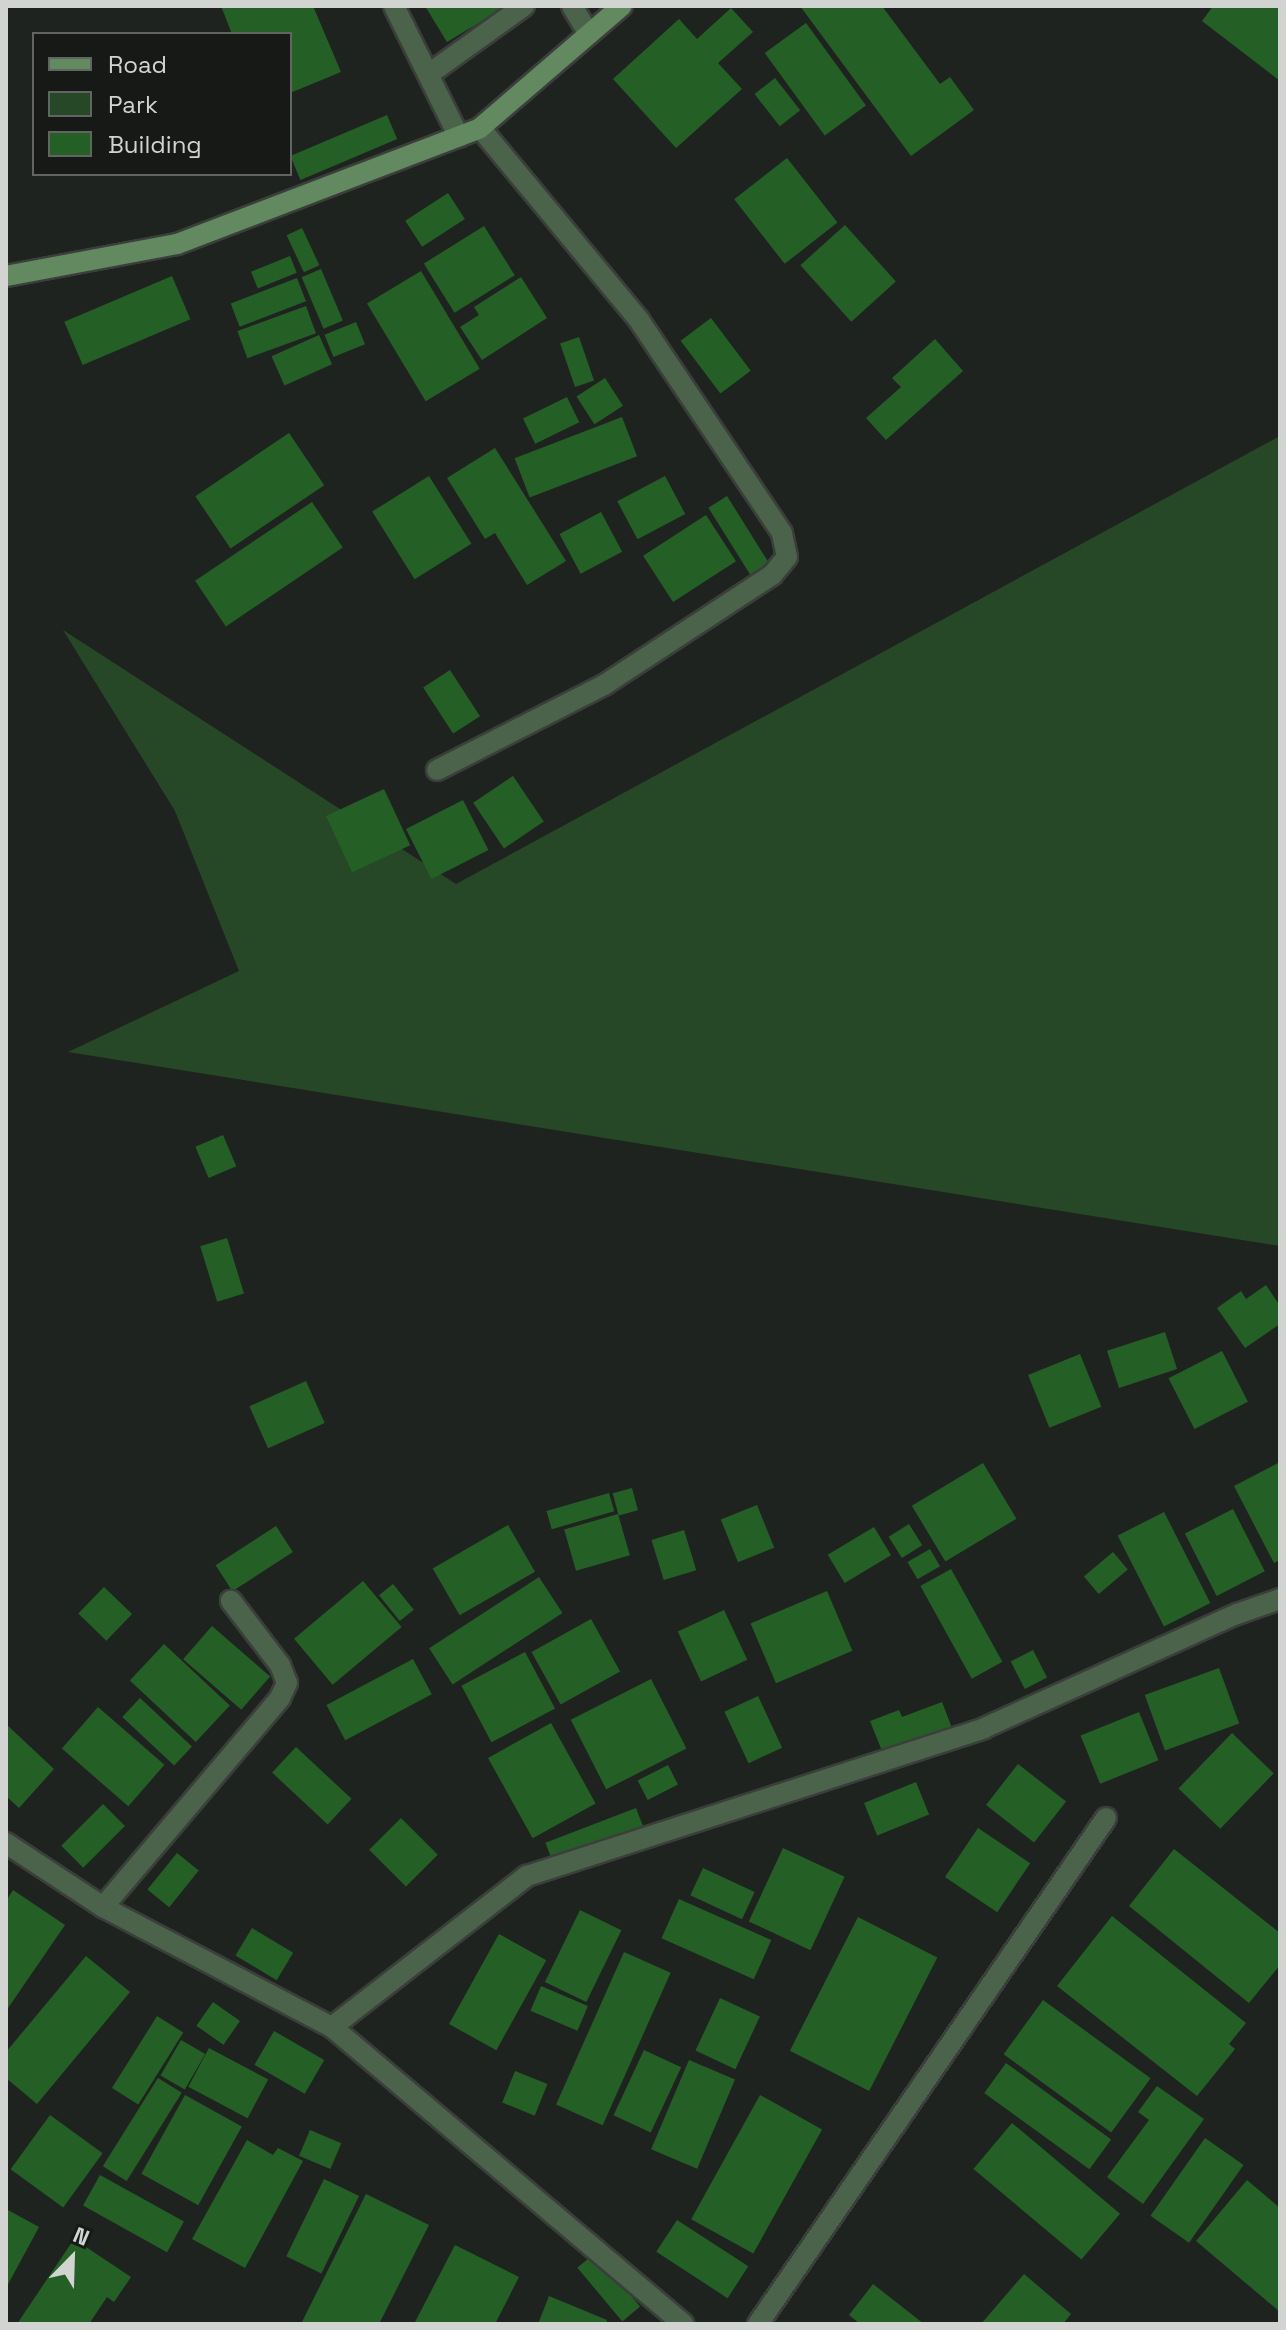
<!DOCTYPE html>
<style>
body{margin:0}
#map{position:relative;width:1286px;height:2330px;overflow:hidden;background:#1f231f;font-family:"Space Grotesk",sans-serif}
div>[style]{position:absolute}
.green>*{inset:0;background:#274826}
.building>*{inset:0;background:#246025;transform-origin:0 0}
.roads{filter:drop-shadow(2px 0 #3b3f3b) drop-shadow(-2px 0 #3b3f3b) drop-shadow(0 2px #3b3f3b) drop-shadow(0 -2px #3b3f3b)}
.lane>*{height:20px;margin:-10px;padding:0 10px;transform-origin:10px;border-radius:10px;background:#4b634a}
.street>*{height:20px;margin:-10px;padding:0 10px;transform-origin:10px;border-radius:10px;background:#4b634a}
.secondary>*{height:20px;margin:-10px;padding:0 10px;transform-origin:10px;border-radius:10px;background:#628960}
span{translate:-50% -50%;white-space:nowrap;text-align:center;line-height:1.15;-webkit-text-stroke:6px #161915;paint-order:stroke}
.frame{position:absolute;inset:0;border:8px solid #d1d4d1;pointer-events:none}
.legend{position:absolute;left:32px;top:32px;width:260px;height:144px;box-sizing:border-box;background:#161915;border:2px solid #616460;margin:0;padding:10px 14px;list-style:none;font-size:24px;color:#d1d4d1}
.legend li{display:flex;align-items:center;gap:16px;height:40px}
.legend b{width:40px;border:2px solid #616460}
.north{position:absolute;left:32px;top:2218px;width:80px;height:80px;-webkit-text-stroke:6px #161915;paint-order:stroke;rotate:23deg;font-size:22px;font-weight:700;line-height:32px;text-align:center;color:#d1d4d1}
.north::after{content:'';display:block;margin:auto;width:28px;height:36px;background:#d1d4d1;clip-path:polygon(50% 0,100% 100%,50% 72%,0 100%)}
</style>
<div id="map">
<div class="green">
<div style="clip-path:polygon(1280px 436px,1280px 1246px,68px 1052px,239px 971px,175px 811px,63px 630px,456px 884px)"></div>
</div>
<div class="building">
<div style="clip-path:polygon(221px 6px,313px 6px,341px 72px,290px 93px,290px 34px,232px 34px)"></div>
<div style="clip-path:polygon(425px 6px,507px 6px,447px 42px)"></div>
<div style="clip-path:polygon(800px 6px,882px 6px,940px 84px,950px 77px,974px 110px,911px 156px)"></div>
<div style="clip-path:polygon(1213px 6px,1280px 6px,1280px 81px,1202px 21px)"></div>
<div style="clip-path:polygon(731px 8px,753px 32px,718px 63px,742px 89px,676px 148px,613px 79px,679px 19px,697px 39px)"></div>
<div style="left:806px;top:23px;width:102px;height:51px;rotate:54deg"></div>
<div style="left:775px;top:78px;width:41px;height:26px;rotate:52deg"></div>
<div style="left:387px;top:115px;width:26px;height:105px;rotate:67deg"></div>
<div style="left:787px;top:158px;width:82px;height:67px;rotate:52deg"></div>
<div style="left:448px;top:193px;width:31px;height:51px;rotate:57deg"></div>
<div style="left:845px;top:225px;width:76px;height:60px;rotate:48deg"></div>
<div style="left:484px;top:226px;width:58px;height:71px;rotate:58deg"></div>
<div style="left:302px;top:228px;width:41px;height:17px;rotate:65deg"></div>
<div style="left:290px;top:256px;width:18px;height:42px;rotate:68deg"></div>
<div style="left:321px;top:269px;width:56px;height:21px;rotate:67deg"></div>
<div style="left:421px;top:271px;width:114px;height:63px;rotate:59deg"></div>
<div style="left:172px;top:276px;width:47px;height:117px;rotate:67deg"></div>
<div style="clip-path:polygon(521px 277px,547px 318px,482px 360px,460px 327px,479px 315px,474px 307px)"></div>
<div style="left:297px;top:278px;width:25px;height:71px;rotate:69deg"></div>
<div style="left:306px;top:306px;width:29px;height:73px;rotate:70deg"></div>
<div style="left:711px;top:318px;width:66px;height:38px;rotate:53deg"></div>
<div style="left:356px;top:322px;width:24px;height:34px;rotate:68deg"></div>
<div style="left:319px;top:335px;width:32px;height:52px;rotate:66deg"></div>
<div style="left:579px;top:337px;width:46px;height:20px;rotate:71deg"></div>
<div style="clip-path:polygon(935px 339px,963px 371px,886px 440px,866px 418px,901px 387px,892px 378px)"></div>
<div style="left:605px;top:378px;width:33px;height:34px;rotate:57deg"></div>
<div style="left:567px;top:397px;width:28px;height:49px;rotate:64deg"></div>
<div style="left:622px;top:417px;width:42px;height:115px;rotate:69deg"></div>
<div style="left:289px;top:433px;width:63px;height:113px;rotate:56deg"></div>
<div style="clip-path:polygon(495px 448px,566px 561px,527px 585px,495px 533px,485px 539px,447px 478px)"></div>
<div style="left:429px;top:476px;width:80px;height:67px;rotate:58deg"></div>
<div style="left:665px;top:476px;width:43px;height:54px;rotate:62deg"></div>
<div style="left:727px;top:496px;width:80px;height:22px;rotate:58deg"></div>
<div style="left:312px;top:502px;width:55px;height:141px;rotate:56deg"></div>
<div style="left:601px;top:512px;width:45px;height:47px;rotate:62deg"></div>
<div style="left:706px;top:515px;width:55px;height:75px;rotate:57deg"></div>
<div style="left:450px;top:670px;width:55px;height:32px;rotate:57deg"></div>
<div style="left:513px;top:776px;width:55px;height:48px;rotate:56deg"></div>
<div style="left:384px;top:789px;width:62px;height:64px;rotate:65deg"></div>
<div style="left:463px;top:800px;width:56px;height:64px;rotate:63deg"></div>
<div style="left:223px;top:1135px;width:34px;height:30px;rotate:67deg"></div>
<div style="left:227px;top:1238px;width:58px;height:28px;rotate:73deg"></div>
<div style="clip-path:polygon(1266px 1285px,1280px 1306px,1280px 1324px,1245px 1348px,1217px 1308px,1241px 1291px,1246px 1299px)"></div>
<div style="left:1165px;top:1332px;width:39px;height:61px;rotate:72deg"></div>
<div style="left:1222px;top:1351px;width:57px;height:60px;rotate:63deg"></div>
<div style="left:1080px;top:1354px;width:57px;height:56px;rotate:68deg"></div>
<div style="left:306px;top:1381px;width:46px;height:62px;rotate:66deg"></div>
<div style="clip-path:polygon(1280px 1462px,1280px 1560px,1274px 1563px,1234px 1486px)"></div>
<div style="left:983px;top:1463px;width:65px;height:83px;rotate:59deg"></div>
<div style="left:632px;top:1488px;width:23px;height:20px;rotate:75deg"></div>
<div style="left:609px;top:1493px;width:19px;height:65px;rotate:74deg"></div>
<div style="left:757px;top:1505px;width:46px;height:39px;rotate:68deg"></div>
<div style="left:1233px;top:1509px;width:70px;height:54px;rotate:63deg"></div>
<div style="left:1164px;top:1512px;width:102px;height:52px;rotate:63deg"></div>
<div style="left:618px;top:1514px;width:43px;height:56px;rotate:74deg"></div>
<div style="left:909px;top:1524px;width:25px;height:24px;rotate:58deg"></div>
<div style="left:508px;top:1525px;width:54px;height:87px;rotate:60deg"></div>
<div style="left:276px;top:1526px;width:31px;height:72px;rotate:57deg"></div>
<div style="left:874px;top:1527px;width:33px;height:54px;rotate:59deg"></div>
<div style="left:684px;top:1530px;width:42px;height:34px;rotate:73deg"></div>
<div style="left:930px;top:1549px;width:20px;height:26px;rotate:60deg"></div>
<div style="left:1113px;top:1552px;width:23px;height:38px;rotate:50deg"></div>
<div style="left:951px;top:1569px;width:106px;height:35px;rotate:61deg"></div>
<div style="left:539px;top:1577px;width:43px;height:131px;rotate:57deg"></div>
<div style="left:363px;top:1581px;width:60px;height:90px;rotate:50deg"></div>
<div style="left:393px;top:1584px;width:33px;height:18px;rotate:51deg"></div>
<div style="left:104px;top:1587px;width:39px;height:37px;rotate:44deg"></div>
<div style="left:827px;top:1591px;width:65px;height:83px;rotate:67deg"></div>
<div style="left:724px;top:1610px;width:55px;height:51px;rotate:65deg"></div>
<div style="left:591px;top:1619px;width:60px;height:68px;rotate:61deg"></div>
<div style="left:212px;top:1626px;width:77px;height:44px;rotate:41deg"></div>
<div style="left:164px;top:1644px;width:90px;height:50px;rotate:43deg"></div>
<div style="left:1033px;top:1650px;width:31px;height:25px;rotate:63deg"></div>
<div style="left:525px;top:1652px;width:64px;height:72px;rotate:62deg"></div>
<div style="left:413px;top:1659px;width:40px;height:98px;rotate:62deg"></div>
<div style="left:1219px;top:1668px;width:59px;height:79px;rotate:70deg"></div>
<div style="left:651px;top:1679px;width:78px;height:90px;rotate:63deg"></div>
<div style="left:758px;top:1696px;width:57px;height:37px;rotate:65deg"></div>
<div style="left:140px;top:1698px;width:71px;height:26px;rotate:43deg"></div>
<div style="clip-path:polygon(942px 1702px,952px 1728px,884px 1756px,870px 1721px,899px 1710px,902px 1717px)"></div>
<div style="left:98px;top:1707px;width:88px;height:55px;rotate:41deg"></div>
<div style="left:1139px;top:1712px;width:52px;height:63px;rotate:68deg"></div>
<div style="left:551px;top:1723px;width:92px;height:72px;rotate:61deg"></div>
<div style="clip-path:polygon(6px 1724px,54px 1769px,19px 1808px,6px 1796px)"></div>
<div style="left:1232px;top:1733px;width:58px;height:77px;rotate:44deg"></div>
<div style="left:296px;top:1747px;width:76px;height:35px;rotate:43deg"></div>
<div style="left:1018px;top:1764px;width:61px;height:52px;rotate:38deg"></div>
<div style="left:668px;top:1765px;width:22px;height:34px;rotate:63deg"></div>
<div style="left:916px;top:1782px;width:35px;height:56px;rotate:68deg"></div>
<div style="left:103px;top:1804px;width:31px;height:59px;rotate:45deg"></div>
<div style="left:636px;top:1808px;width:22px;height:97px;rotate:69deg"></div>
<div style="left:401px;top:1818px;width:52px;height:45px;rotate:45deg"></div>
<div style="left:978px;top:1828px;width:63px;height:59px;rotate:34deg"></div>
<div style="left:783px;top:1848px;width:68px;height:81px;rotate:25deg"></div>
<div style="clip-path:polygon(1174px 1849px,1280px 1933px,1280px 1965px,1249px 2003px,1129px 1906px)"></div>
<div style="left:177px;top:1853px;width:28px;height:47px;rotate:39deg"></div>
<div style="left:703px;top:1868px;width:57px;height:30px;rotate:25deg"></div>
<div style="clip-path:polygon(13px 1890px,65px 1925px,6px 2011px,6px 1901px)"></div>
<div style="left:679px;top:1899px;width:101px;height:43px;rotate:24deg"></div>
<div style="left:580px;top:1910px;width:46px;height:80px;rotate:26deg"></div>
<div style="clip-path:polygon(1112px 1916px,1246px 2023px,1229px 2044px,1235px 2049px,1197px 2096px,1057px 1986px)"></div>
<div style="left:858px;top:1917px;width:89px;height:150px;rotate:27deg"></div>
<div style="left:252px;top:1928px;width:48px;height:32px;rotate:31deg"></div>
<div style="left:499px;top:1934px;width:54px;height:103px;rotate:29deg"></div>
<div style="left:624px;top:1952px;width:51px;height:167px;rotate:24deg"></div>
<div style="clip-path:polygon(86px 1956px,130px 1992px,37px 2104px,6px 2078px,6px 2052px)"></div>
<div style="left:541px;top:1986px;width:51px;height:27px;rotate:23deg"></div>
<div style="left:720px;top:1998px;width:44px;height:58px;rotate:25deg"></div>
<div style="left:1043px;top:2000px;width:133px;height:67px;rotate:36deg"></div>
<div style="left:213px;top:2002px;width:33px;height:29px;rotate:35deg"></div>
<div style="left:157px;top:2016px;width:31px;height:85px;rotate:32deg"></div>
<div style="left:274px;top:2031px;width:58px;height:39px;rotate:30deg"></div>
<div style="left:181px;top:2040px;width:28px;height:41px;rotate:30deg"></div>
<div style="left:209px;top:2048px;width:67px;height:44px;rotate:28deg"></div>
<div style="left:644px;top:2050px;width:41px;height:72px;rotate:25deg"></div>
<div style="left:689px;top:2060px;width:50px;height:97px;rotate:23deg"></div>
<div style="left:1006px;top:2063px;width:130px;height:37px;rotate:36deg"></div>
<div style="left:515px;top:2071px;width:35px;height:34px;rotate:22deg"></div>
<div style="left:158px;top:2078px;width:28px;height:104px;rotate:32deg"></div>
<div style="clip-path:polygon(1157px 2086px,1204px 2119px,1143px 2204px,1107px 2177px,1149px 2120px,1138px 2112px)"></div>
<div style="left:185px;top:2095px;width:65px;height:90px;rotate:29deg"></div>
<div style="left:760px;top:2095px;width:71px;height:142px;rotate:29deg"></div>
<div style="left:50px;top:2115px;width:65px;height:67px;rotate:36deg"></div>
<div style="left:1012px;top:2123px;width:141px;height:60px;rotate:40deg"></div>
<div style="left:310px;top:2130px;width:34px;height:28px;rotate:23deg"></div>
<div style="left:1205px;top:2138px;width:47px;height:95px;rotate:35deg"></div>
<div style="clip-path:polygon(247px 2140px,273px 2155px,278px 2148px,303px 2161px,245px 2268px,192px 2239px)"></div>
<div style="left:100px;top:2175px;width:96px;height:35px;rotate:29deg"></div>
<div style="left:324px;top:2179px;width:39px;height:86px;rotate:26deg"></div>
<div style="clip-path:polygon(1247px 2180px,1280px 2208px,1280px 2312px,1196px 2241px)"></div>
<div style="clip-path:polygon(366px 2194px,429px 2225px,379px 2324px,301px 2324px)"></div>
<div style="clip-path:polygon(6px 2209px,39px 2227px,6px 2288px)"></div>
<div style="left:677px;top:2220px;width:85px;height:38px;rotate:33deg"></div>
<div style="clip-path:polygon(74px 2239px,131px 2277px,114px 2302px,107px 2297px,89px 2324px,17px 2324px)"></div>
<div style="clip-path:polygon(455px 2245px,519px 2277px,495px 2324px,414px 2324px)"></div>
<div style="left:595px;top:2253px;width:70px;height:23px;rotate:50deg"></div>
<div style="clip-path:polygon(1024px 2274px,1071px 2314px,1063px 2324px,981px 2324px)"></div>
<div style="clip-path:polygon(873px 2284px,924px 2324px,860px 2324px,849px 2315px)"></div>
<div style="clip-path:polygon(549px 2296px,607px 2320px,606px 2324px,538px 2324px)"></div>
</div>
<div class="roads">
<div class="lane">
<div style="left:394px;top:6px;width:146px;rotate:63.6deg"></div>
<div style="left:572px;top:6px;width:33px;rotate:59deg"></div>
<div style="left:429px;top:74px;width:117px;rotate:-35.6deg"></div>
</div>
<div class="street">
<div style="left:437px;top:770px;width:187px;rotate:-27deg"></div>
<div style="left:604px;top:685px;width:201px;rotate:-33.2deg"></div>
<div style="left:772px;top:575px;width:23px;rotate:-50deg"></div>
<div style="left:787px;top:557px;width:25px;rotate:-102deg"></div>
<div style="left:782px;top:533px;width:257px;rotate:-123.9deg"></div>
<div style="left:639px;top:320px;width:249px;rotate:-129.6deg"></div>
<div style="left:6px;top:1843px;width:116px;rotate:33.4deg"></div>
<div style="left:103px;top:1907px;width:259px;rotate:27.7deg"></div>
<div style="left:332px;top:2027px;width:460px;rotate:40.2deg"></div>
<div style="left:103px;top:1907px;width:274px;rotate:-49.7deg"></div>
<div style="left:280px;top:1698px;width:17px;rotate:-65deg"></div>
<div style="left:287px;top:1683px;width:19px;rotate:-111deg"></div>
<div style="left:280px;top:1665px;width:81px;rotate:-127.4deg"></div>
<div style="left:332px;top:2027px;width:247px;rotate:-37.8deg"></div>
<div style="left:527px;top:1876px;width:480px;rotate:-17.9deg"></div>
<div style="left:984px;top:1728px;width:277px;rotate:-24.3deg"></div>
<div style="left:1237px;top:1614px;width:46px;rotate:-19.2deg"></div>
<div style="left:758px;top:2324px;width:614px;rotate:-55.48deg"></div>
</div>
<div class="secondary">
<div style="left:6px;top:276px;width:174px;rotate:-10.6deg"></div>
<div style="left:177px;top:244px;width:324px;rotate:-20.9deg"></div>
<div style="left:480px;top:128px;width:187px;rotate:-40.7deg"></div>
</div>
</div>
<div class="frame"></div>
<ul class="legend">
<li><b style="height:10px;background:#628960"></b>Road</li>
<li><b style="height:22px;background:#274826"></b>Park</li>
<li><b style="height:22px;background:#246025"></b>Building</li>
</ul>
<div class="north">N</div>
</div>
